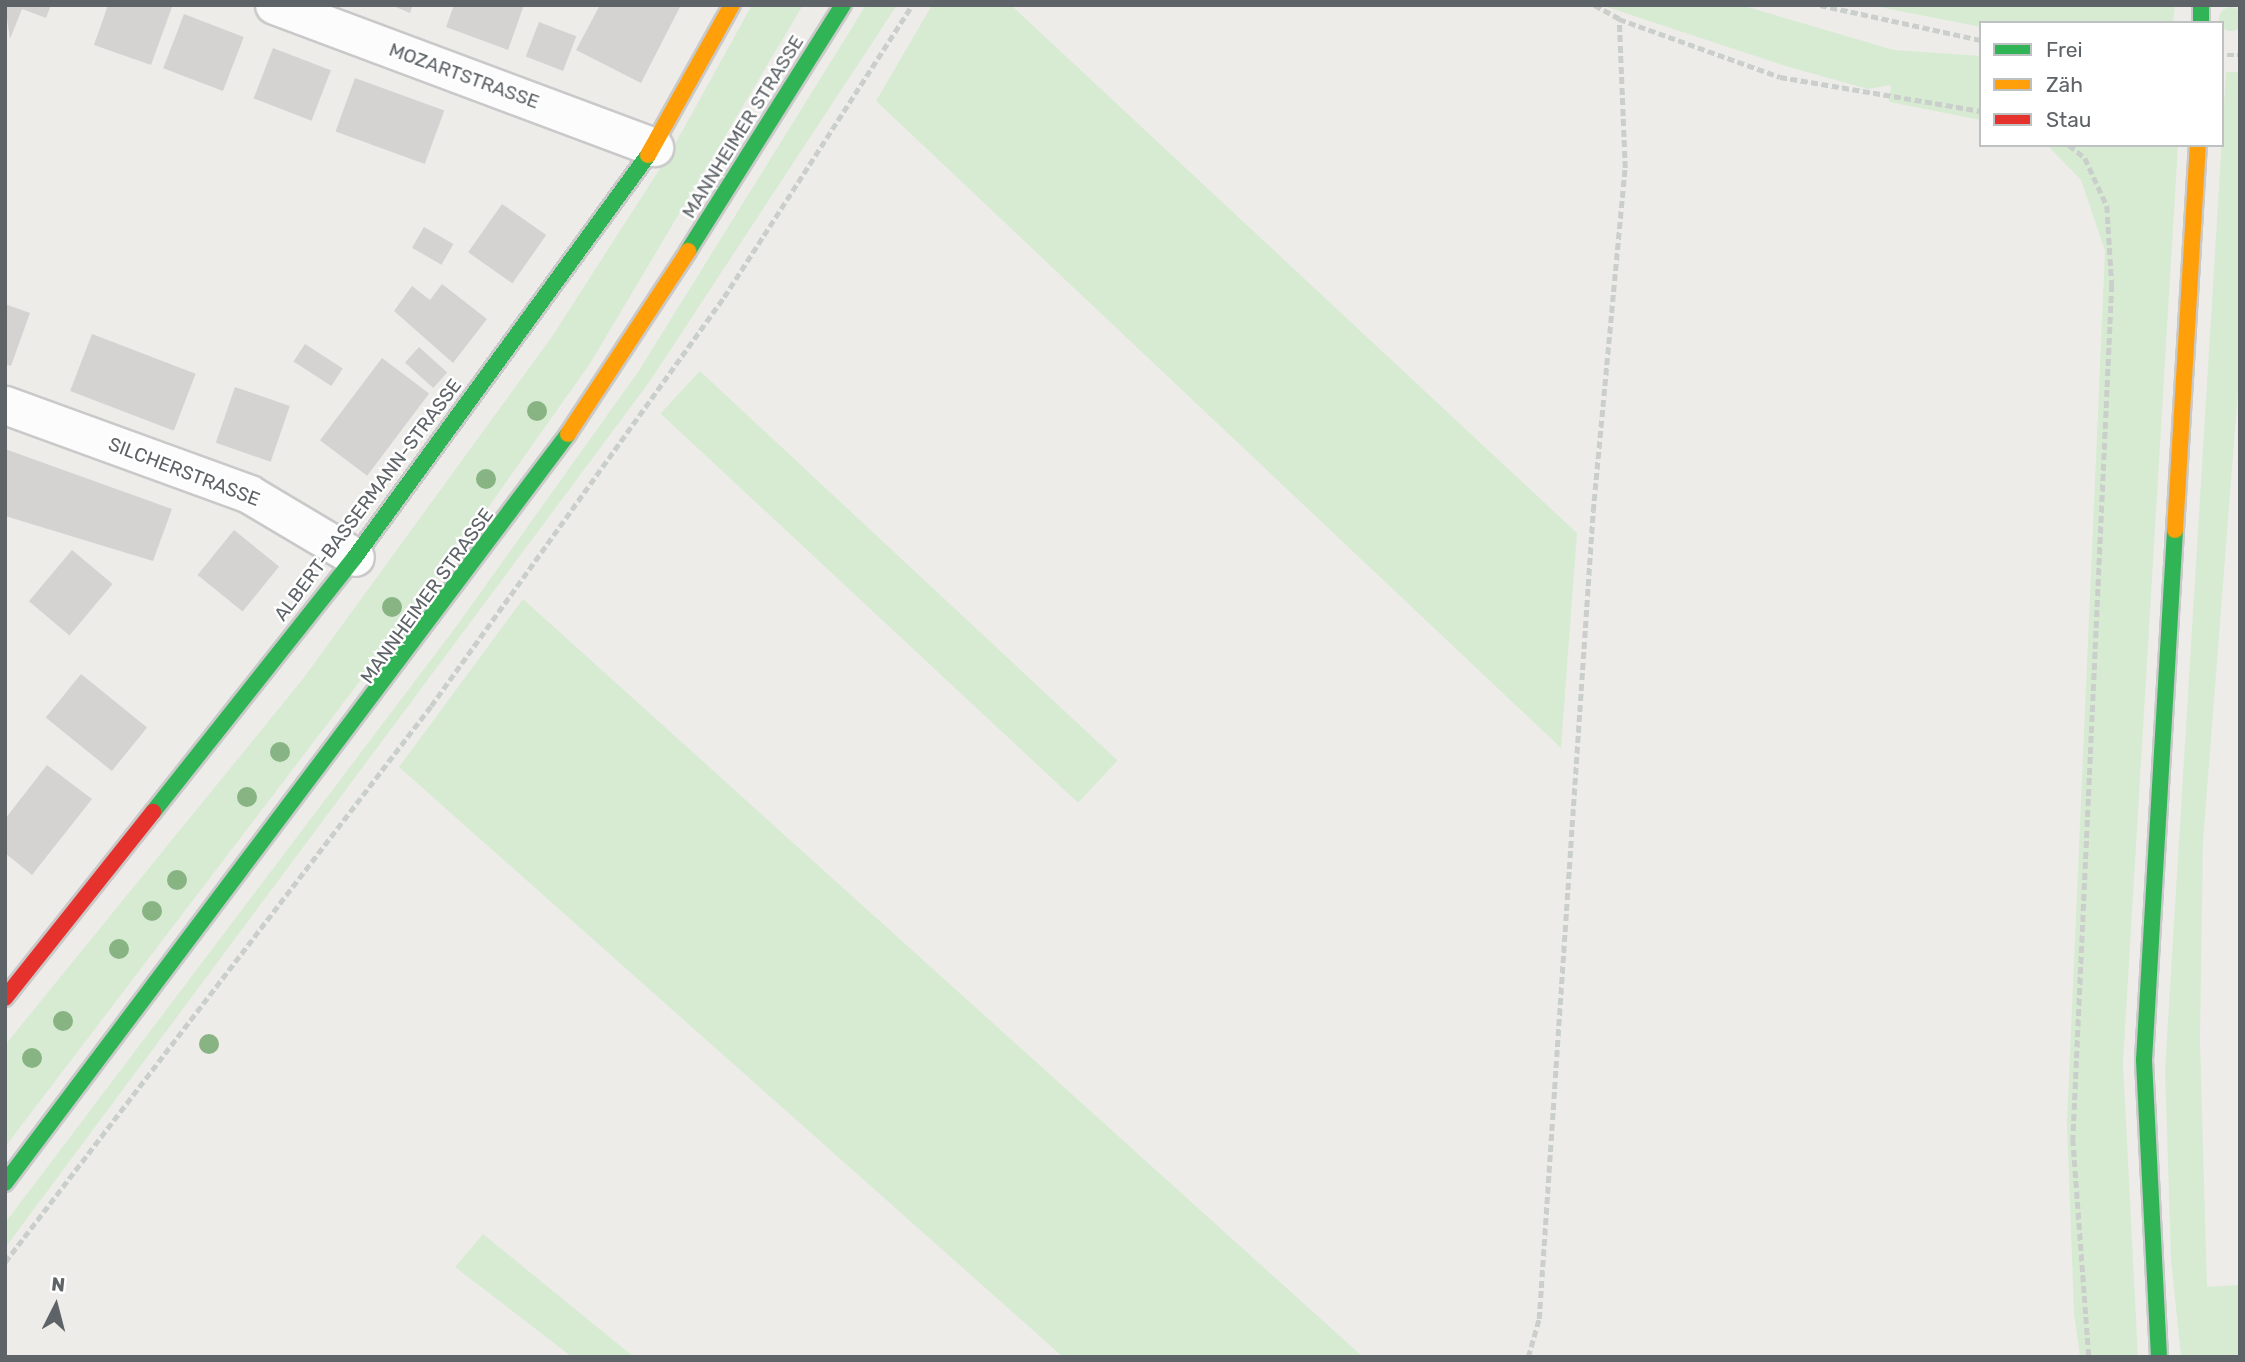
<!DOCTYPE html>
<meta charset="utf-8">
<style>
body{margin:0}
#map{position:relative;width:2245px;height:1362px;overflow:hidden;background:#eeece9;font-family:Rubik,sans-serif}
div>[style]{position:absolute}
.green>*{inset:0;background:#d7ebd3;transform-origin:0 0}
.round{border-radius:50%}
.building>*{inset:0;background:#d5d3d2;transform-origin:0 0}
.path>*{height:4.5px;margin-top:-2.25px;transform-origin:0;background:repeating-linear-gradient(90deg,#cacfcb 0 7px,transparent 0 10.5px)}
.roads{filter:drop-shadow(2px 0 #c9c9ca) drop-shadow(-2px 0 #c9c9ca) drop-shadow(0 2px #c9c9ca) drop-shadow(0 -2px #c9c9ca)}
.street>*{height:37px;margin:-18.5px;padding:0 18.5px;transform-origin:18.5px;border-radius:18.5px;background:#fcfcfc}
.fast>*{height:16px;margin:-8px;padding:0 8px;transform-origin:8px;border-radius:8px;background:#30b455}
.slow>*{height:16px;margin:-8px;padding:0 8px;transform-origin:8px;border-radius:8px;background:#ff9f0a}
.jam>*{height:16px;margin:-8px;padding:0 8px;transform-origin:8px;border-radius:8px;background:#e5322d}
.trees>*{width:20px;height:20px;margin:-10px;border-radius:50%;background:#88b383}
span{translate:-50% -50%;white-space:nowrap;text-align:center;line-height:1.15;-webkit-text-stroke:5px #fff;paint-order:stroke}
.street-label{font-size:19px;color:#5d6367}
.frame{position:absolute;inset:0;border:7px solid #5d6367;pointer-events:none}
.legend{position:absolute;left:1979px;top:21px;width:245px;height:126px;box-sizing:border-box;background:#fff;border:2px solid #bec1c2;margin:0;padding:9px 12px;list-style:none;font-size:21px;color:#5d6367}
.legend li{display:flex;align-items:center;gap:14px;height:35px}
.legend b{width:35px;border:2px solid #bec1c2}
.north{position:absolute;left:21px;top:1271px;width:70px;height:70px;-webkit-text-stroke:5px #fff;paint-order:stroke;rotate:6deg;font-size:19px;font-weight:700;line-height:28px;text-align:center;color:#5d6367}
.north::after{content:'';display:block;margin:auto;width:24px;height:32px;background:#5d6367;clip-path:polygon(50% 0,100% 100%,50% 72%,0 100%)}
</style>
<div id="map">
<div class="green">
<div style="clip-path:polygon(752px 5px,803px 5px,591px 362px,437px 580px,5px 1147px,5px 1045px,302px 680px,551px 338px,670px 153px)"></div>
<div style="clip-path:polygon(866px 5px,897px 5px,650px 381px,5px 1248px,5px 1223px,458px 624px,638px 372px)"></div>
<div style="clip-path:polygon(932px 5px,1011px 5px,1577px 533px,1561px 748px,876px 101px)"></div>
<div style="clip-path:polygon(1601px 5px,1741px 5px,1894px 50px,1981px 56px,1981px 120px,1889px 102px,1891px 85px,1868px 89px,1782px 65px)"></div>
<div style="clip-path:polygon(1869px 5px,2175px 5px,2173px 23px,1981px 27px)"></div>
<div class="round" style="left:2219px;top:7px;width:24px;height:24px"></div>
<div style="clip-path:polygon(2226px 72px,2240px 72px,2240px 366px,2203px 842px,2200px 1040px,2207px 1287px,2240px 1285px,2240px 1357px,2181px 1357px,2171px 1259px,2165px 1070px)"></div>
<div style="clip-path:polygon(2047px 145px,2178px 145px,2123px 1063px,2138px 1357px,2080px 1357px,2074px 1313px,2067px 1122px,2105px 251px,2081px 180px)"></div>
<div style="left:700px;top:371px;width:571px;height:58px;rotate:43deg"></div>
<div style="clip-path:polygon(523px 599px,1363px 1357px,1063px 1357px,399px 767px)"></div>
<div style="clip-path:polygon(483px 1234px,634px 1357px,572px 1357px,455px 1267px)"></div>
</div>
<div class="building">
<div style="clip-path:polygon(5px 5px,51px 5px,46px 18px,22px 9px,10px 39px)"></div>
<div style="clip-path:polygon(108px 5px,172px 7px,151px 65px,94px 45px)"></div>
<div style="clip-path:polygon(391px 5px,413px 5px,410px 13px)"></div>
<div style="clip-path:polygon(454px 5px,524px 5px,508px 50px,446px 27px)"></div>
<div style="clip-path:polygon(600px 5px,681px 5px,641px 83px,576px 50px)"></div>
<div style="left:184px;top:14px;width:64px;height:58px;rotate:21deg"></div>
<div style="left:539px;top:22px;width:40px;height:37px;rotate:21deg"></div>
<div style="left:273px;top:48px;width:62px;height:54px;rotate:21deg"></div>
<div style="left:355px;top:78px;width:95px;height:57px;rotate:20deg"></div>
<div style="left:502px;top:204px;width:54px;height:59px;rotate:35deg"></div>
<div style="left:424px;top:227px;width:34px;height:24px;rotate:30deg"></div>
<div style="clip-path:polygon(442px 284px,487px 319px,453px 363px,394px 311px,412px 286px,430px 300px)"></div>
<div style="clip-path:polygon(5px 304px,30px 313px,11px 366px,5px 364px)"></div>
<div style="left:92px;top:334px;width:111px;height:61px;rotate:21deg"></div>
<div style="left:305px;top:344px;width:45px;height:21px;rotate:33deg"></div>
<div style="left:419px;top:347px;width:38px;height:21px;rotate:42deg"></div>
<div style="left:382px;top:358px;width:59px;height:103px;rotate:37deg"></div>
<div style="left:235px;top:387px;width:58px;height:59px;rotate:19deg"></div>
<div style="clip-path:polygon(5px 449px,172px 509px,153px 561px,5px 516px)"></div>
<div style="left:234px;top:530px;width:58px;height:58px;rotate:39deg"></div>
<div style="left:72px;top:550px;width:53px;height:67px;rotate:40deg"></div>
<div style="left:81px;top:674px;width:85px;height:56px;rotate:39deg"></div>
<div style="clip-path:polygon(47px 765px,92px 799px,32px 875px,5px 853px,5px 819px)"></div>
</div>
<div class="path">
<div style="left:1820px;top:5px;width:165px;rotate:12.3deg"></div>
<div style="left:1619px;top:19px;width:171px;rotate:19.8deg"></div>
<div style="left:1780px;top:77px;width:204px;rotate:9.6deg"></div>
<div style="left:2227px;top:55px;width:13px"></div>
<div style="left:2069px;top:145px;width:21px;rotate:39deg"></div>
<div style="left:2085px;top:158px;width:53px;rotate:65.4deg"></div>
<div style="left:2107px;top:206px;width:79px;rotate:86.4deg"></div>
<div style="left:2112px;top:285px;width:855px;rotate:92.61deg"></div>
<div style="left:2073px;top:1139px;width:219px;rotate:85.8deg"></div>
<div style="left:5px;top:1262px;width:700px;rotate:-52.54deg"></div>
<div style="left:431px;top:706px;width:503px;rotate:-54.38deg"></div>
<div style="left:724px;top:297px;width:347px;rotate:-57.2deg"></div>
<div style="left:1528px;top:1357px;width:40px;rotate:-74deg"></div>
<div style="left:1539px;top:1319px;width:810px;rotate:-86.18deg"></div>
<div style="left:1593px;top:511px;width:344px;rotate:-84.7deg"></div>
<div style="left:1625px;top:168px;width:149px;rotate:-92.3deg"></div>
<div style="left:1619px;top:19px;width:29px;rotate:-151deg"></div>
</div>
<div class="roads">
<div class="street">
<div style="left:274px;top:5px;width:406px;rotate:20.5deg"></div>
<div style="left:5px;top:405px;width:260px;rotate:20deg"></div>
<div style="left:249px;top:494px;width:123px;rotate:30.7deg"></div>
</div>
<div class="fast">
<div style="left:2201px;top:5px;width:18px;rotate:90deg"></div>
<div style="left:688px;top:251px;width:291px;rotate:-57.8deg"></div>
<div style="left:153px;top:812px;width:325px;rotate:-51.6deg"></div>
<div style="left:355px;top:557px;width:497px;rotate:-53.9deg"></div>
<div style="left:5px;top:1183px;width:937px;rotate:-53.07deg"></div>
<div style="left:2159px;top:1357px;width:297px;rotate:-92.9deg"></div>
<div style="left:2144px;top:1060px;width:531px;rotate:-86.65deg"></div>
</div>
<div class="slow">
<div style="left:648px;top:155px;width:172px;rotate:-60.8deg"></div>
<div style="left:568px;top:434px;width:219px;rotate:-56.7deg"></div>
<div style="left:2175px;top:530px;width:386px;rotate:-86.6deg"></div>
</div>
<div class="jam">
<div style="left:5px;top:998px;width:238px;rotate:-51.5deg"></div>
</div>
</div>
<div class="trees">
<div style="left:537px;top:411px"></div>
<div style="left:486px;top:479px"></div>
<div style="left:392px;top:607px"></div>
<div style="left:280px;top:752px"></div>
<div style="left:247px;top:797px"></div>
<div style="left:177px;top:880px"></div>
<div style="left:152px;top:911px"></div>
<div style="left:119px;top:949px"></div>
<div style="left:63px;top:1021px"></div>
<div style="left:209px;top:1044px"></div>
<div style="left:32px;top:1058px"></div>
</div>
<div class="street-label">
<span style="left:464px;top:76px;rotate:20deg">MOZARTSTRASSE</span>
<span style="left:743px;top:127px;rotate:-58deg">MANNHEIMER STRASSE</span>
<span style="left:184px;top:472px;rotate:21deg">SILCHERSTRASSE</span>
<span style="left:368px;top:500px;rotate:-53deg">ALBERT-BASSERMANN-STRASSE</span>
<span style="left:427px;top:596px;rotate:-54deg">MANNHEIMER STRASSE</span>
</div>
<div class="frame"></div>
<ul class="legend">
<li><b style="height:9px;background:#30b455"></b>Frei</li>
<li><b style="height:9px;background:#ff9f0a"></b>Zäh</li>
<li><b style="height:9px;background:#e5322d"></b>Stau</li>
</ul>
<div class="north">N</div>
</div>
